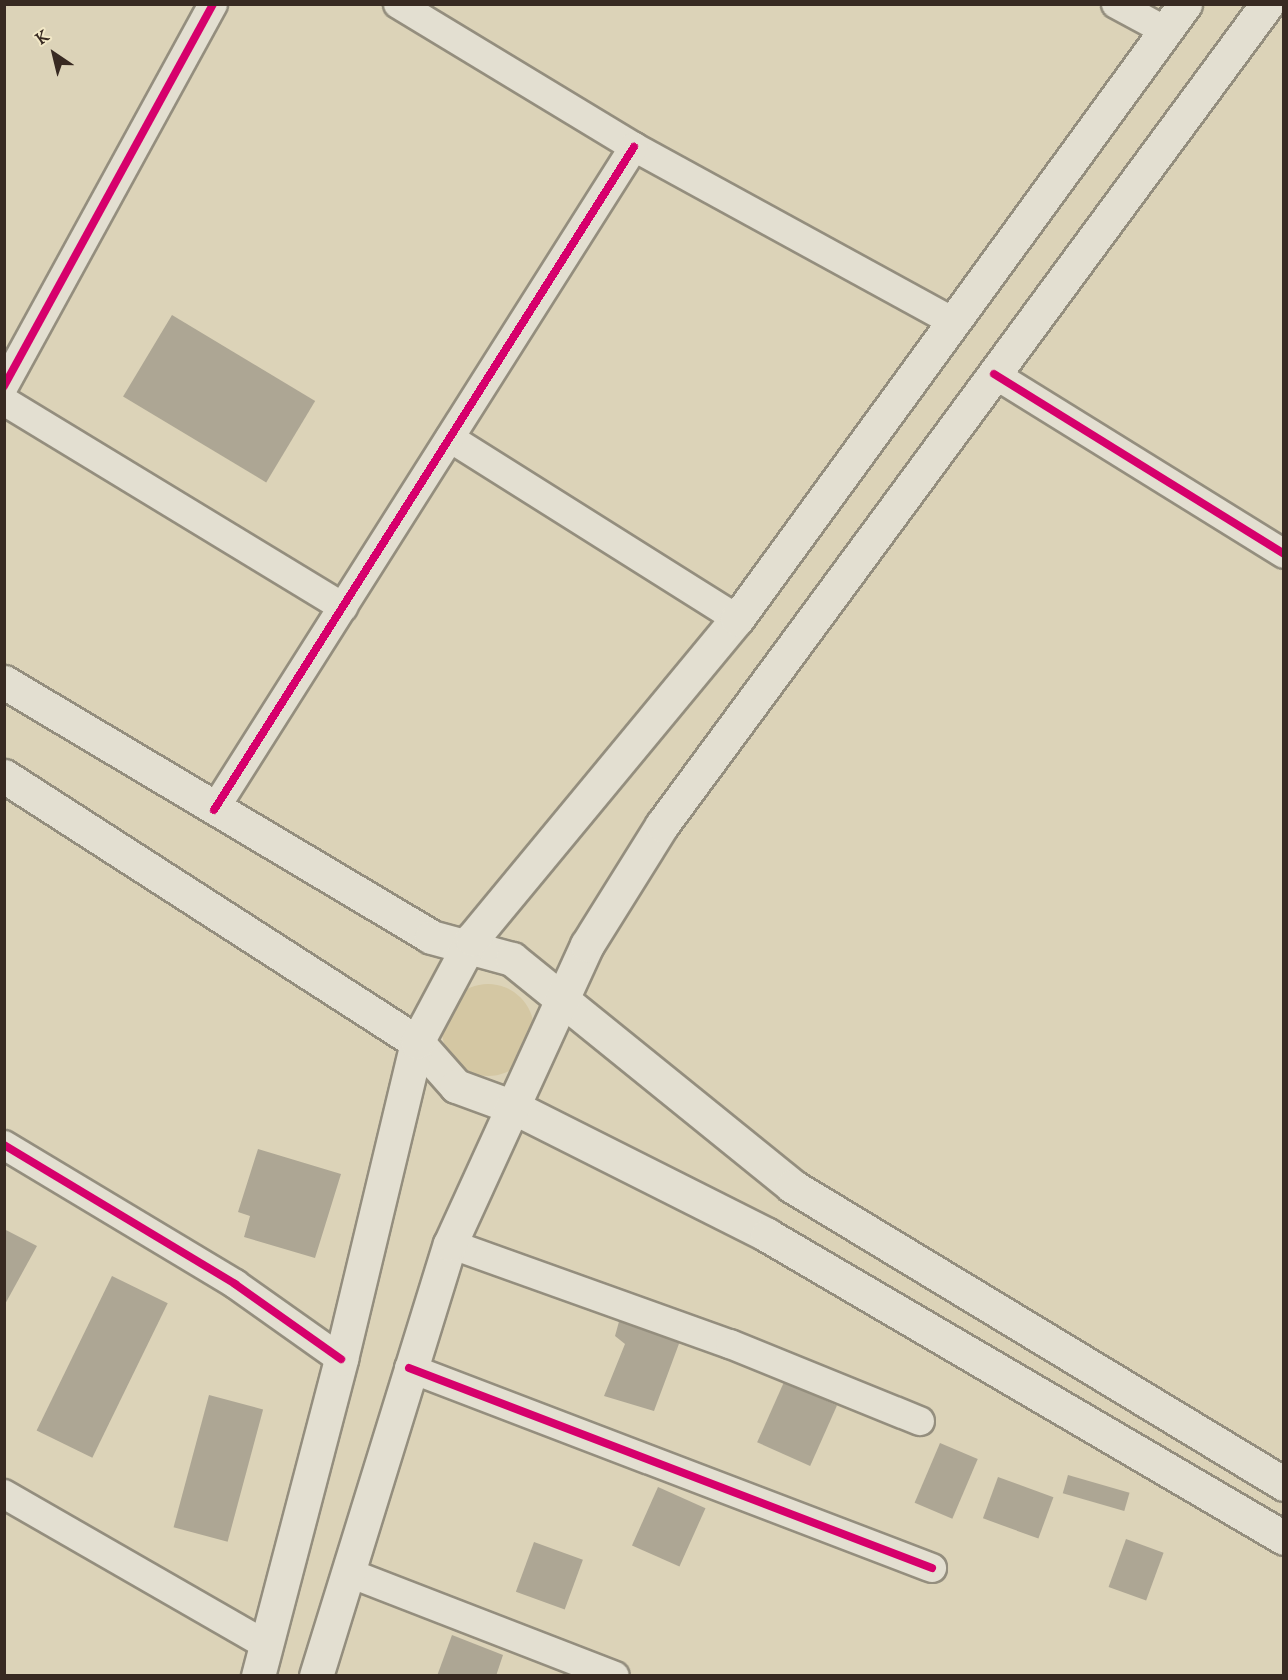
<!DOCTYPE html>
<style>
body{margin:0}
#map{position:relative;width:1288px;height:1680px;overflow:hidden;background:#dcd3b8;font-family:"Sorts Mill Goudy",serif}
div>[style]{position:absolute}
.green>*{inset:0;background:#d4c7a3}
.round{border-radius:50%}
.building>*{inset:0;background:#ada694;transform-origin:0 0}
.roads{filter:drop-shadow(2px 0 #948e7e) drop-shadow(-2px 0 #948e7e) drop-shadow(0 2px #948e7e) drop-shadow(0 -2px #948e7e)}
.street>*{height:28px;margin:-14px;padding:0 14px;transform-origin:14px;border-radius:14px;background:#e3dfd1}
.secondary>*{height:33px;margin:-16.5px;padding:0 16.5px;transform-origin:16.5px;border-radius:16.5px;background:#e3dfd1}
.cycleway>*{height:8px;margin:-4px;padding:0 4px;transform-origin:4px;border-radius:4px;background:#d6006c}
span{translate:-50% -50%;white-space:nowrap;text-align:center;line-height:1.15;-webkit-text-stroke:5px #f2e8c7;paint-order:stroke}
.frame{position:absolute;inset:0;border:6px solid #382a22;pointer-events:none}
.north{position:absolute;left:24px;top:24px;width:60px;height:60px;-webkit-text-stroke:4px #f2e8c7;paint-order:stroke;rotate:325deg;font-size:16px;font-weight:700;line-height:24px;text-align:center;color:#382a22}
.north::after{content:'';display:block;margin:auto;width:21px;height:27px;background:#382a22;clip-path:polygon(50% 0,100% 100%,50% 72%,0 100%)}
</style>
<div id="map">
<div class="green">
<div class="round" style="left:442px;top:984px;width:92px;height:92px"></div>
</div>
<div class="building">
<div style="left:172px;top:315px;width:167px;height:95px;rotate:31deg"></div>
<div style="clip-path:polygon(258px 1149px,341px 1174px,315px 1258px,244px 1237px,250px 1216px,238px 1212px)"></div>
<div style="clip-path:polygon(4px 1229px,37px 1246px,4px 1306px)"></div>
<div style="left:112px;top:1276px;width:62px;height:172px;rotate:26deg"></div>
<div style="clip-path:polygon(620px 1318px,680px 1341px,654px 1411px,604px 1396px,625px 1344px,615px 1336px)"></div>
<div style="left:784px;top:1382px;width:58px;height:66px;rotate:24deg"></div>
<div style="left:209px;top:1395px;width:56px;height:137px;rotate:15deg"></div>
<div style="left:940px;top:1443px;width:41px;height:65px;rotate:23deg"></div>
<div style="left:1068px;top:1475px;width:64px;height:19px;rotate:16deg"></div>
<div style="left:998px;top:1477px;width:59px;height:44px;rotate:20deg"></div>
<div style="left:658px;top:1487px;width:52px;height:64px;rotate:24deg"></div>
<div style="left:1126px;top:1539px;width:40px;height:51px;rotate:20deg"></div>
<div style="left:534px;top:1542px;width:52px;height:53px;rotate:20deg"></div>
<div style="clip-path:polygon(452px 1635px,503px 1655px,496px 1676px,437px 1676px)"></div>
</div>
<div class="roads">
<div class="street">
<div style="left:398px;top:4px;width:276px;rotate:31.2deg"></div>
<div style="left:634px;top:147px;width:365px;rotate:28.7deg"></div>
<div style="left:1116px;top:4px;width:57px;rotate:28.4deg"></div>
<div style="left:994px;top:374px;width:341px;rotate:31.8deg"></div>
<div style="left:4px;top:386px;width:435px;rotate:-61.3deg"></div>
<div style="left:4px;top:401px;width:397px;rotate:31.3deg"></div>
<div style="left:450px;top:438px;width:339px;rotate:32.2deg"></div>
<div style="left:214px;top:810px;width:785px;rotate:-57.65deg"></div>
<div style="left:4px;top:1145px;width:270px;rotate:31deg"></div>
<div style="left:235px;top:1284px;width:130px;rotate:35.3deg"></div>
<div style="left:450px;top:1244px;width:297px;rotate:19.7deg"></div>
<div style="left:730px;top:1344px;width:205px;rotate:22.1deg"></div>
<div style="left:409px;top:1368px;width:560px;rotate:20.93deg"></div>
<div style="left:4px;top:1494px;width:303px;rotate:29.9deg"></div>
<div style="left:347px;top:1572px;width:287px;rotate:21.2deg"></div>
</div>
<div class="secondary">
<div style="left:4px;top:682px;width:497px;rotate:30.8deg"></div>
<div style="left:431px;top:937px;width:84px;rotate:15.2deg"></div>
<div style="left:512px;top:959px;width:360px;rotate:39deg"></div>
<div style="left:792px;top:1186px;width:575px;rotate:31.2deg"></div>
<div style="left:4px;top:776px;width:491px;rotate:32.8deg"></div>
<div style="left:417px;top:1042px;width:59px;rotate:48.4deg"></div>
<div style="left:456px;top:1086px;width:61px;rotate:20.2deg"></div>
<div style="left:513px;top:1107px;width:284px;rotate:26.7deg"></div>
<div style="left:767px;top:1235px;width:599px;rotate:30.37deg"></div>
<div style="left:258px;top:1676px;width:328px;rotate:-75.3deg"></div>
<div style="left:341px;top:1359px;width:326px;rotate:-76.5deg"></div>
<div style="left:417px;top:1042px;width:117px;rotate:-61.9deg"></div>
<div style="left:472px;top:939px;width:415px;rotate:-50.4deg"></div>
<div style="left:737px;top:619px;width:761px;rotate:-53.93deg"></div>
<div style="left:316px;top:1676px;width:452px;rotate:-72.8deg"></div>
<div style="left:450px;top:1244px;width:329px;rotate:-65.4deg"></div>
<div style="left:587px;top:945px;width:142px;rotate:-58deg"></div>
<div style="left:662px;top:825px;width:1020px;rotate:-53.61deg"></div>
</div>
</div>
<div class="cycleway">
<div style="left:994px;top:374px;width:341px;rotate:31.8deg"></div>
<div style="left:4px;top:386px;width:435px;rotate:-61.3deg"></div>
<div style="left:214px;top:810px;width:785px;rotate:-57.65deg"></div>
<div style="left:4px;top:1145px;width:270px;rotate:31deg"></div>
<div style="left:235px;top:1284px;width:130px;rotate:35.3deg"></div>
<div style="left:409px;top:1368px;width:560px;rotate:20.93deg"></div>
</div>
<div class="frame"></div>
<div class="north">K</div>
</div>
